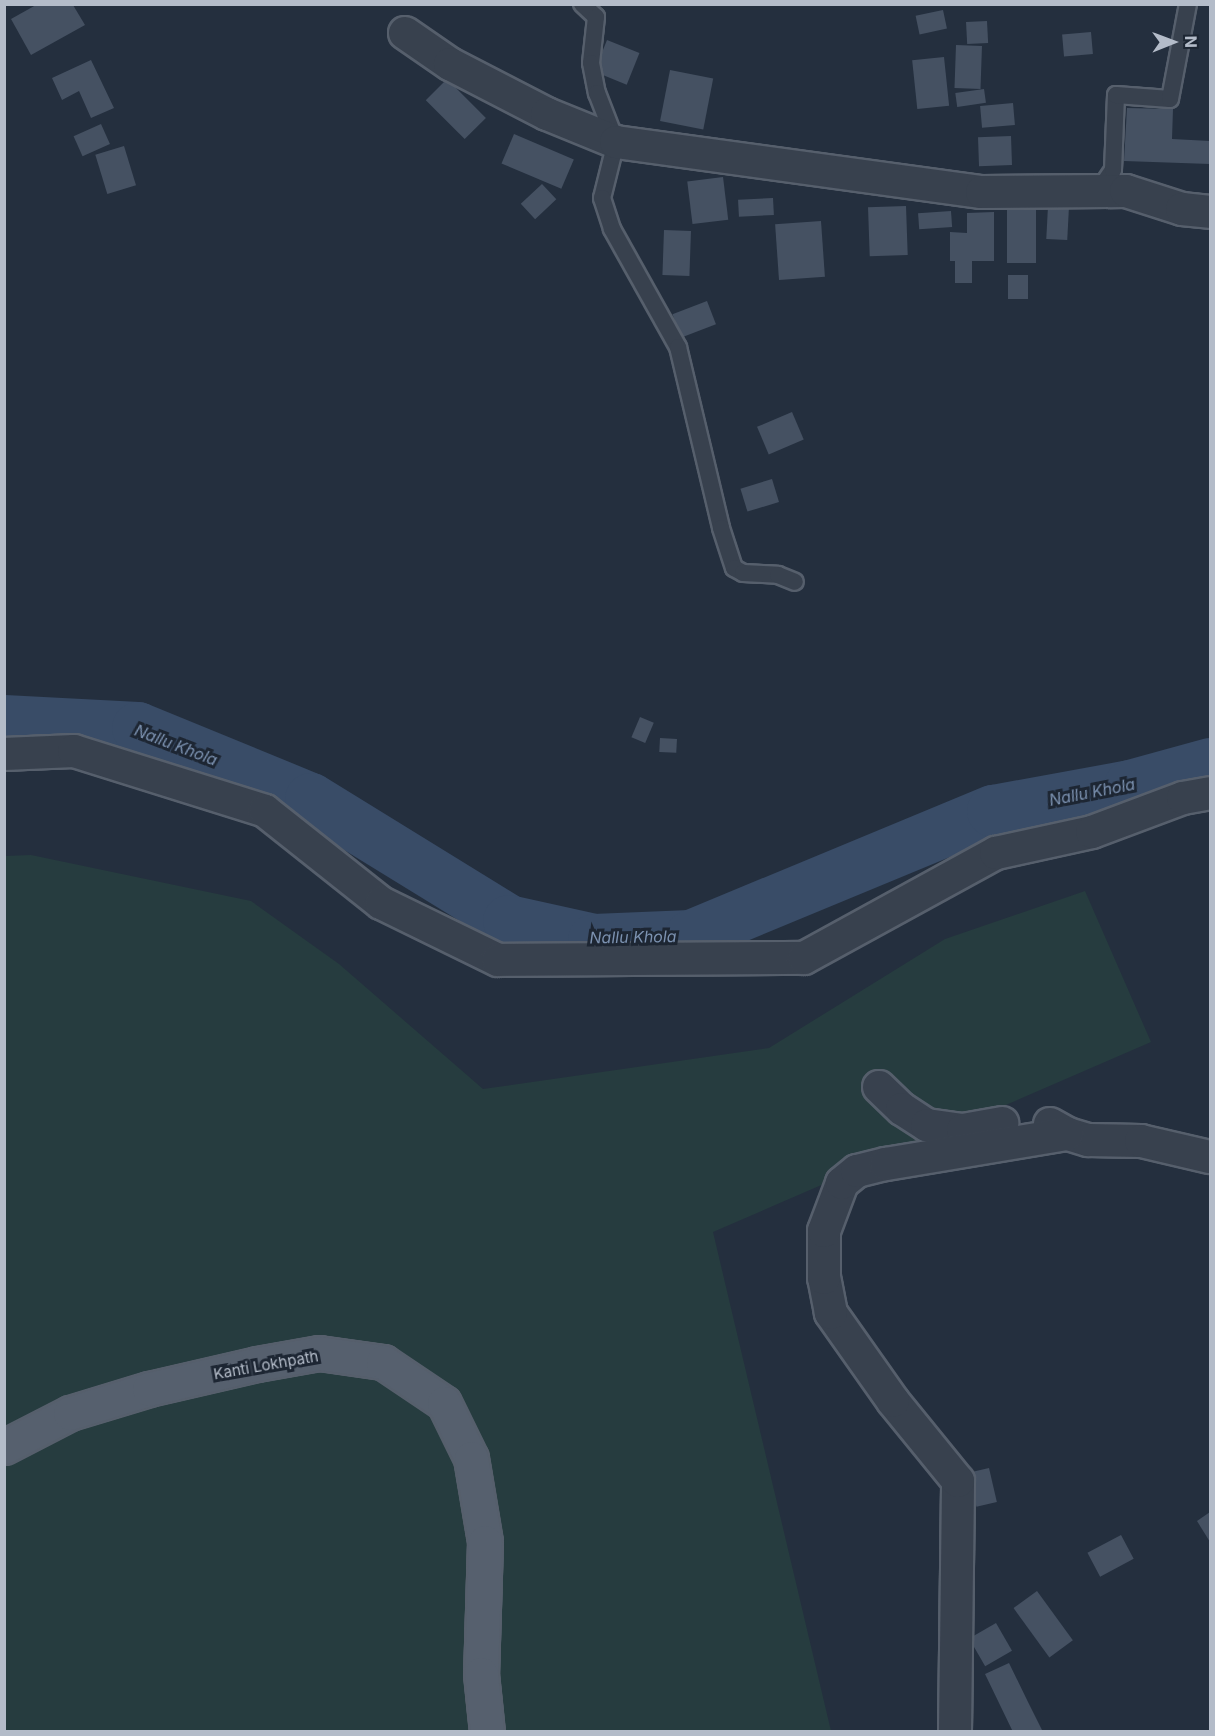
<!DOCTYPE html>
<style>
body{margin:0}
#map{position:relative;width:1215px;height:1736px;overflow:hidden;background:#242f3e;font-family:Inter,sans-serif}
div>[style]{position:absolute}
.green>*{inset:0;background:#263c3f}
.river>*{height:52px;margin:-26px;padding:0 26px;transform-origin:26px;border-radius:26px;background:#394c67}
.building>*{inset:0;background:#455162;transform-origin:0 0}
.roads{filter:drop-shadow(2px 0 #565f6c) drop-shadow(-2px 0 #565f6c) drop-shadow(0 2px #565f6c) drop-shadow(0 -2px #565f6c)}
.service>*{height:16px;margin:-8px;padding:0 8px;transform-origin:8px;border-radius:8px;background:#38414e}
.minor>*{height:32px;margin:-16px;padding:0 16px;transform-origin:16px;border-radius:16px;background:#38414e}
.primary>*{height:33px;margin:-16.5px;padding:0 16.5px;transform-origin:16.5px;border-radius:16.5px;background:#56606e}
span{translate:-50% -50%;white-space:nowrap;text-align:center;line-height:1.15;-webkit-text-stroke:6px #1d2633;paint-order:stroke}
.street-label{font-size:15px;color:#b4bcc9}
.water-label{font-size:16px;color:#7c92b1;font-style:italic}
.frame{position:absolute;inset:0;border:6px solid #b4bcc9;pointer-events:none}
.north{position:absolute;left:1143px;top:12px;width:60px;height:60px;-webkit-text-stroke:4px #1d2633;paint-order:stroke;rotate:89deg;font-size:16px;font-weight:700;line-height:24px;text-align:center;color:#b4bcc9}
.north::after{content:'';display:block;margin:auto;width:21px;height:27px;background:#b4bcc9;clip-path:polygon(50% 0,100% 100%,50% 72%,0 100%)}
</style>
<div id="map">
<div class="green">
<div style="clip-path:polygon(31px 855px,251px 901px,339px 964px,483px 1089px,769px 1048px,945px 939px,1085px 891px,1151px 1042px,713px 1232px,831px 1731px,5px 1732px,5px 856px)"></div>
</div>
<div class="river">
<div style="left:4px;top:721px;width:134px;rotate:3deg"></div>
<div style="left:138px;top:728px;width:187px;rotate:22.3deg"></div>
<div style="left:311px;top:799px;width:233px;rotate:31.6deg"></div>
<div style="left:509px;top:921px;width:87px;rotate:12.6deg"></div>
<div style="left:594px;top:940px;width:97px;rotate:-2.4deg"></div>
<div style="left:691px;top:936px;width:327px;rotate:-22.5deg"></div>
<div style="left:993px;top:811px;width:139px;rotate:-10.3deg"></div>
<div style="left:1130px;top:786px;width:83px;rotate:-15.4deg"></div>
</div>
<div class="building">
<div style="clip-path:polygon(36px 5px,73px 5px,85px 25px,31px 55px,11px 19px)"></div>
<div style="left:943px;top:10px;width:19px;height:28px;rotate:78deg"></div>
<div style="left:987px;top:21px;width:22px;height:21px;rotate:87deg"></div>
<div style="left:1091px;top:32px;width:22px;height:29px;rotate:85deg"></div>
<div style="left:607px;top:40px;width:35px;height:34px;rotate:22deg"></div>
<div style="left:956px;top:45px;width:26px;height:43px;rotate:2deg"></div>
<div style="left:944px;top:57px;width:49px;height:32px;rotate:84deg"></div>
<div style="clip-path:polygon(91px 60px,114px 108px,91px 118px,79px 91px,62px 100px,52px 78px)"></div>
<div style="left:670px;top:70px;width:44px;height:52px;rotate:11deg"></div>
<div style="left:447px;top:79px;width:55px;height:30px;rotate:45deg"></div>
<div style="left:984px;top:89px;width:14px;height:29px;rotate:82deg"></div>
<div style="left:1013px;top:103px;width:22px;height:33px;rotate:85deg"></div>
<div style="clip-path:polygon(1127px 108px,1173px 109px,1172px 139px,1210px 141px,1210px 164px,1124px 161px)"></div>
<div style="left:101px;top:124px;width:22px;height:30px;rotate:66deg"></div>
<div style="left:514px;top:134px;width:65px;height:32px;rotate:23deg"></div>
<div style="left:1011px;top:136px;width:29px;height:33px;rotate:88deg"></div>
<div style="left:124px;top:146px;width:41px;height:30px;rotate:73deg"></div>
<div style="left:723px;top:177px;width:43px;height:36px;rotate:83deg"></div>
<div style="left:542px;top:184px;width:21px;height:29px;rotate:47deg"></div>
<div style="left:773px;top:198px;width:17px;height:35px;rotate:87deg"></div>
<div style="left:906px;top:206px;width:49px;height:38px;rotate:88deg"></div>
<div style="left:1048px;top:206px;width:21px;height:33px;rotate:3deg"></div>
<div style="left:1007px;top:207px;width:29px;height:56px"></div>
<div style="left:951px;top:211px;width:16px;height:33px;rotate:86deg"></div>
<div style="clip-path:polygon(994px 212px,994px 261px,972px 261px,972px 283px,955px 283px,955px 261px,950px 261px,950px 232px,967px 233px,967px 213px)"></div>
<div style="left:821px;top:221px;width:56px;height:46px;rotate:86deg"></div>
<div style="left:664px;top:230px;width:27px;height:45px;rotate:2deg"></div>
<div style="left:1008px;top:275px;width:20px;height:24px"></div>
<div style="left:707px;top:301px;width:25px;height:37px;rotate:69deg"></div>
<div style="left:792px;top:412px;width:30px;height:38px;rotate:67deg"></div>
<div style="left:772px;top:479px;width:24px;height:33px;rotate:73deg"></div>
<div style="left:640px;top:717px;width:15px;height:22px;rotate:23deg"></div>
<div style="left:660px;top:738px;width:17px;height:14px;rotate:3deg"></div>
<div style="left:989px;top:1468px;width:35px;height:21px;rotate:77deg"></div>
<div style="clip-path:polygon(1210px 1512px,1210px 1542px,1197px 1521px)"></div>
<div style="left:1121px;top:1535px;width:27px;height:38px;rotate:62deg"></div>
<div style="left:1037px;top:1591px;width:61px;height:29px;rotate:54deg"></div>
<div style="left:996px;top:1623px;width:32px;height:31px;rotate:60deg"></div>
<div style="clip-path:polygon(1009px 1663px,1028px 1702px,1043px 1732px,1013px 1732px,985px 1674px)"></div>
</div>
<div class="roads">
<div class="service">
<div style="left:582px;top:4px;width:19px;rotate:43deg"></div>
<div style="left:596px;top:17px;width:46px;rotate:96.2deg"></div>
<div style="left:591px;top:63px;width:31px;rotate:79deg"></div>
<div style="left:597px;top:93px;width:53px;rotate:68.8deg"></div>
<div style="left:616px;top:142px;width:58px;rotate:104deg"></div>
<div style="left:602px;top:198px;width:33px;rotate:72deg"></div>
<div style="left:612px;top:229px;width:135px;rotate:60.8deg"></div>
<div style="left:678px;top:347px;width:186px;rotate:76.6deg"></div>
<div style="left:721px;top:528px;width:42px;rotate:72deg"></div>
<div style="left:734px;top:568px;width:10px;rotate:29deg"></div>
<div style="left:743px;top:573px;width:35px;rotate:3deg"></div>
<div style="left:778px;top:575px;width:18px;rotate:22deg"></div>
<div style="left:1098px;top:192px;width:27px;rotate:-56deg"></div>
<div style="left:1113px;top:170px;width:75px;rotate:-87.7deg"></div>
<div style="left:1116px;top:95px;width:54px;rotate:4.2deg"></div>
<div style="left:1170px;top:99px;width:97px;rotate:-79.3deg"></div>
</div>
<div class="minor">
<div style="left:405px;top:33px;width:55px;rotate:34.6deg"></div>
<div style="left:450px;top:64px;width:109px;rotate:27.3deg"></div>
<div style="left:547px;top:114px;width:74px;rotate:22.1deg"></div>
<div style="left:616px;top:142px;width:369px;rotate:7.8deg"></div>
<div style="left:982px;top:192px;width:144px;rotate:-0.4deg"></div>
<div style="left:1126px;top:191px;width:59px;rotate:17.8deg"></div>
<div style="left:1182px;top:209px;width:28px;rotate:6deg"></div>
<div style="left:4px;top:754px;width:70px;rotate:-2.5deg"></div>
<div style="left:74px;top:751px;width:200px;rotate:17.4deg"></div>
<div style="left:265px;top:811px;width:148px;rotate:38.4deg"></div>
<div style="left:381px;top:903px;width:130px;rotate:26deg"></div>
<div style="left:498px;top:960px;width:306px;rotate:-0.4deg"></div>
<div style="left:804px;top:958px;width:219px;rotate:-28.7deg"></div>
<div style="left:996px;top:853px;width:98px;rotate:-12.3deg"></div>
<div style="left:1092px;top:832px;width:97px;rotate:-20.5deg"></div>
<div style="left:1183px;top:798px;width:27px;rotate:-10deg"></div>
<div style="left:879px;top:1087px;width:32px;rotate:44deg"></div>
<div style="left:902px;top:1109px;width:30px;rotate:33deg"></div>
<div style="left:927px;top:1125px;width:36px;rotate:8deg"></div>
<div style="left:963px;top:1130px;width:40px;rotate:-10deg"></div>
<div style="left:1050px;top:1124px;width:21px;rotate:29deg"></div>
<div style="left:1068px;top:1134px;width:21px;rotate:17deg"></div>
<div style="left:1088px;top:1140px;width:53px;rotate:1.1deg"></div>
<div style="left:1141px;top:1141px;width:71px;rotate:13.1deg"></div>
<div style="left:955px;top:1732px;width:251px;rotate:-89.3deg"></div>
<div style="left:958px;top:1481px;width:103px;rotate:-129.1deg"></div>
<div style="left:893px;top:1401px;width:108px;rotate:-125.2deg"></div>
<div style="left:831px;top:1313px;width:36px;rotate:-101deg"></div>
<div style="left:824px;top:1278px;width:47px;rotate:-90deg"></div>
<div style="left:824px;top:1231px;width:51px;rotate:-69.4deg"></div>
<div style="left:842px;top:1183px;width:19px;rotate:-39deg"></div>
<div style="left:857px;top:1171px;width:30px;rotate:-14deg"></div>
<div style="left:886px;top:1164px;width:184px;rotate:-9.4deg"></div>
</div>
<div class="primary">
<div style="left:4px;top:1447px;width:74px;rotate:-27.3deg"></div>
<div style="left:70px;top:1413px;width:83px;rotate:-16.9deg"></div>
<div style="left:149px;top:1389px;width:111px;rotate:-13deg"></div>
<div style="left:257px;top:1364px;width:63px;rotate:-10.1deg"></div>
<div style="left:319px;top:1353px;width:65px;rotate:8deg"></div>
<div style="left:383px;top:1362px;width:73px;rotate:33.9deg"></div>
<div style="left:444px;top:1403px;width:61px;rotate:63.9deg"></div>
<div style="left:471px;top:1458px;width:85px;rotate:80.5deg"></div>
<div style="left:485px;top:1542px;width:132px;rotate:91.7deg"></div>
<div style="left:481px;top:1674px;width:58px;rotate:84.1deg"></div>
</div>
</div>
<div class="street-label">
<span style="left:266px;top:1365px;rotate:-10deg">Kanti Lokhpath</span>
</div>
<div class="water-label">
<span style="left:176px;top:745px;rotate:21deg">Nallu Khola</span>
<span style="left:1092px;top:792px;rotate:-11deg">Nallu Khola</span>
<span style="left:633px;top:937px;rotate:-1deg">Nallu Khola</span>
</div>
<div class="frame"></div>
<div class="north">N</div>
</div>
